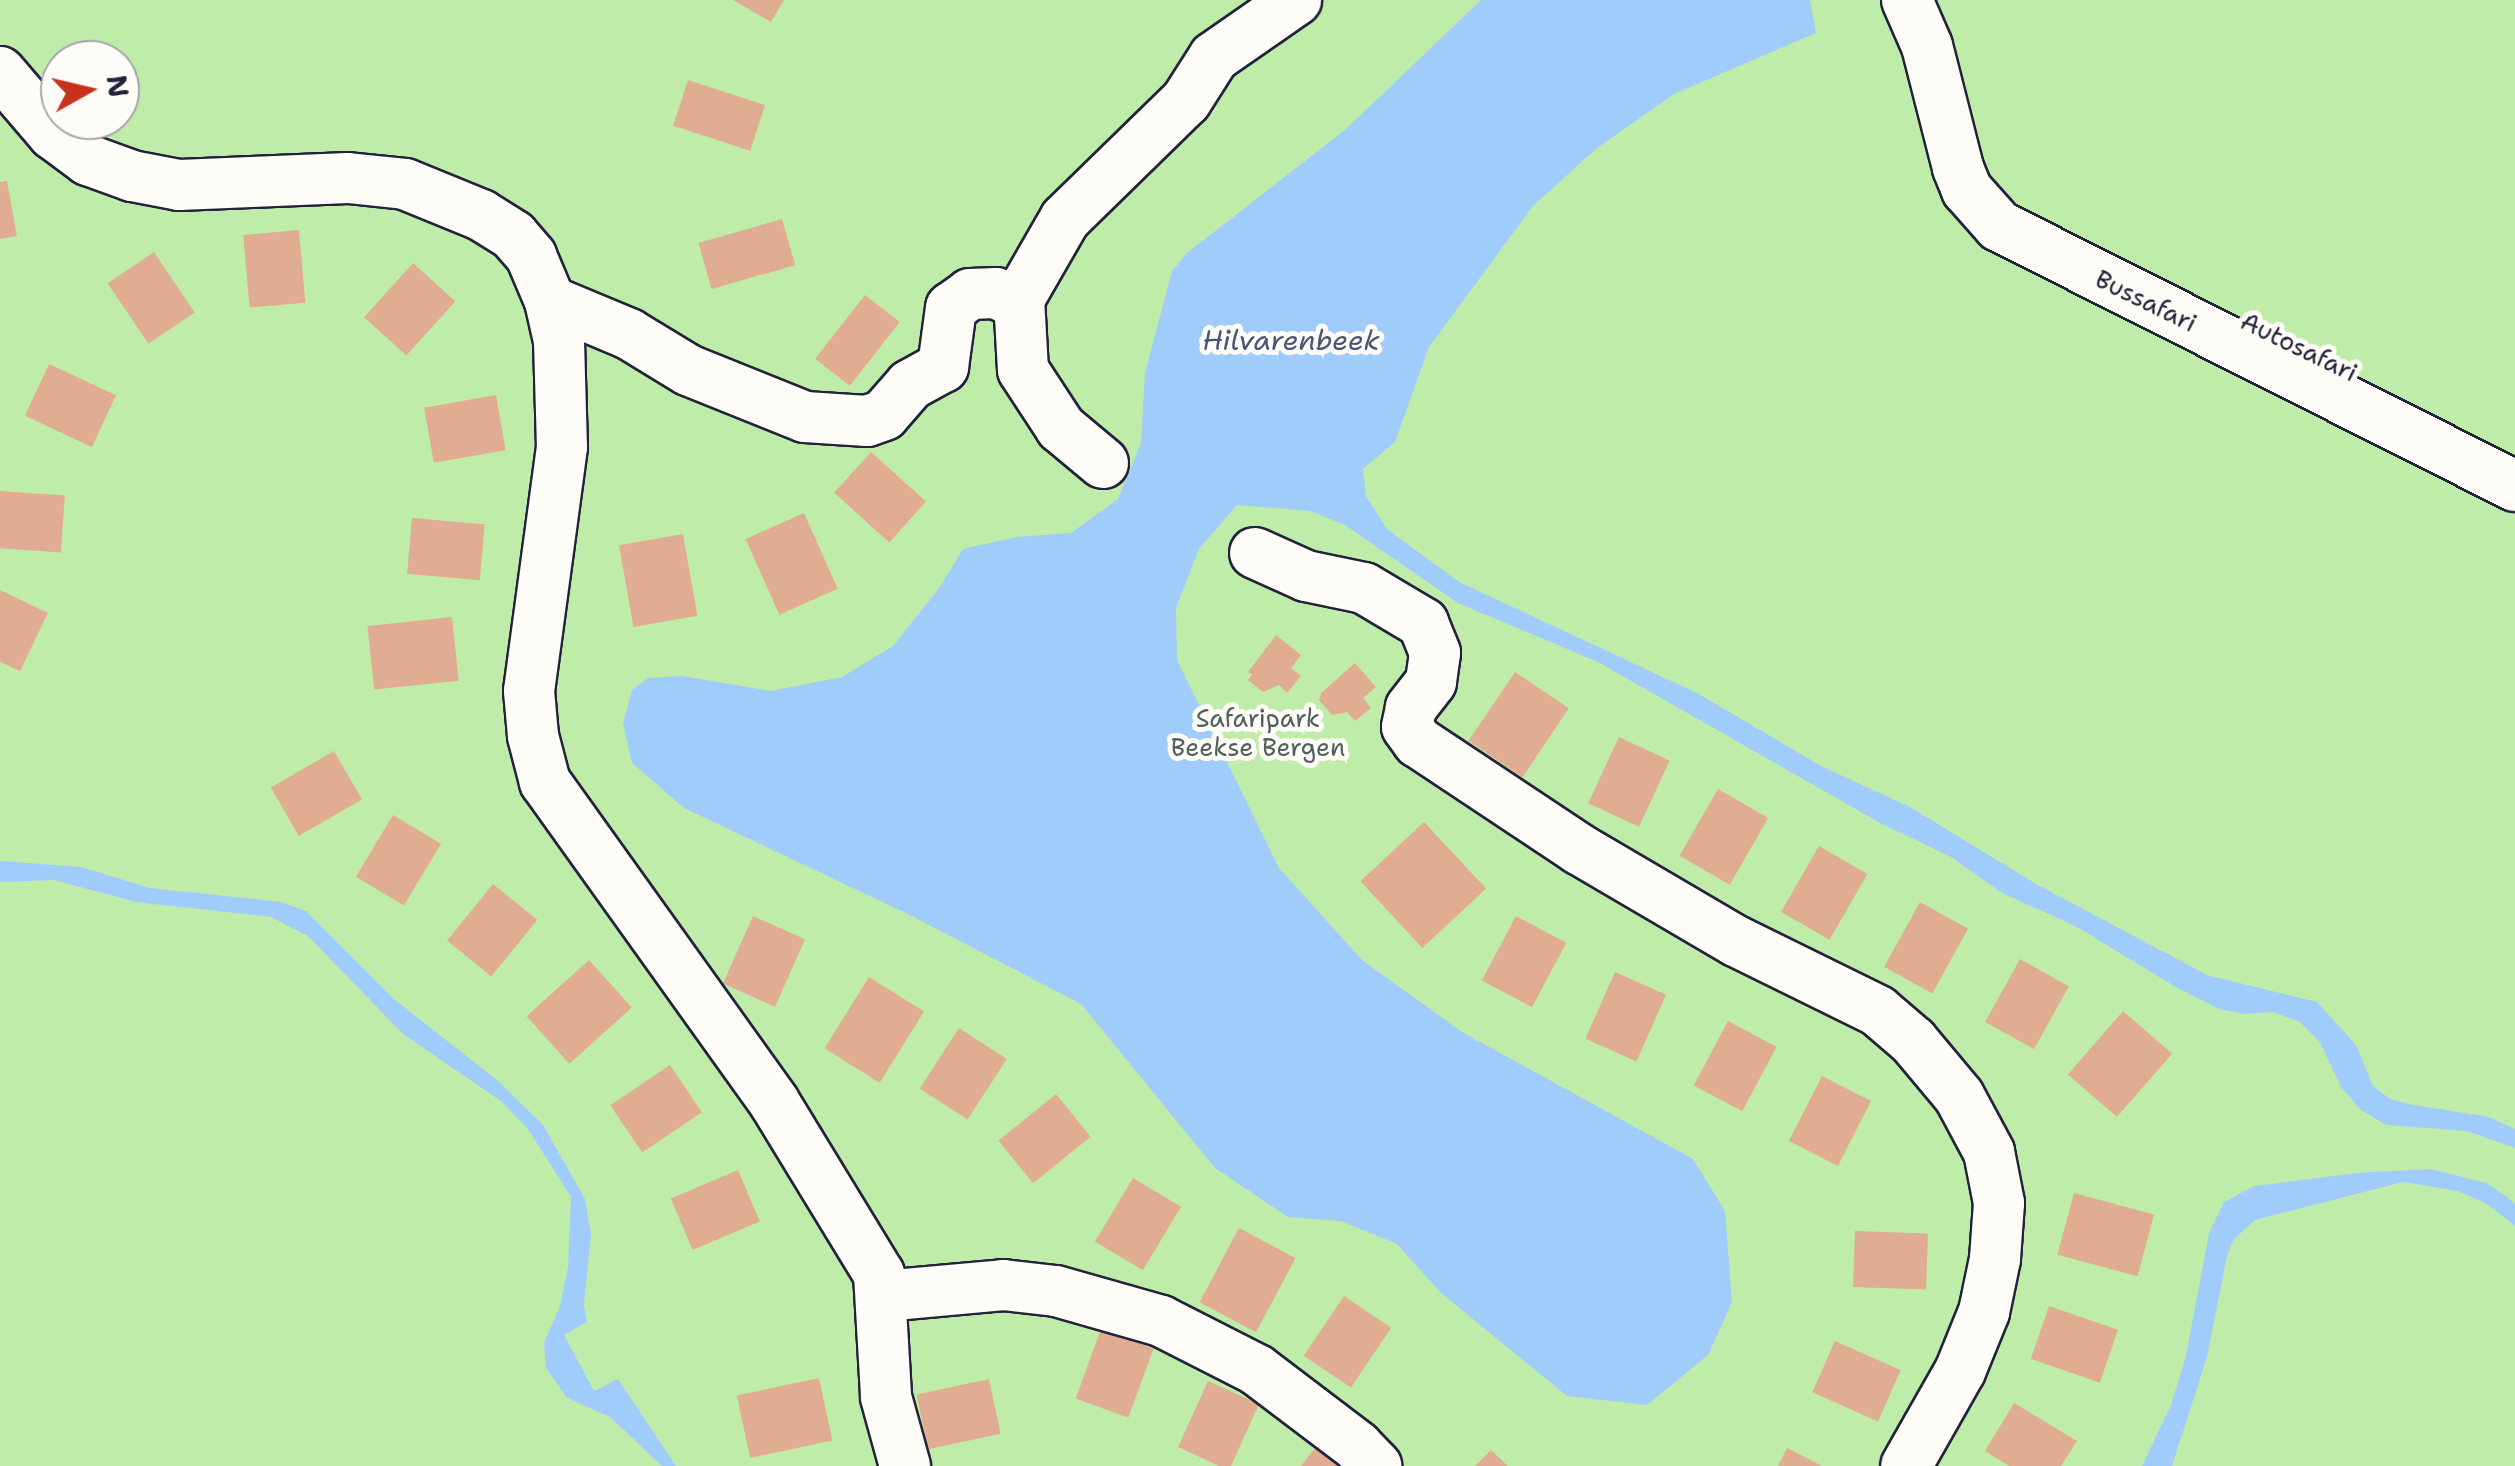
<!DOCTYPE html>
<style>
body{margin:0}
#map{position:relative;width:2515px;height:1466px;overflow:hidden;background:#f4e4d9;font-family:"Shantell Sans",sans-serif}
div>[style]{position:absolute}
.green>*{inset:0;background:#c0eca9}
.water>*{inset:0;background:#9fccfa}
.building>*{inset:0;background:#e0ad93;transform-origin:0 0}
.roads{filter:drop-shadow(2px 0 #22223b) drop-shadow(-2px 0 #22223b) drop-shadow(0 2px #22223b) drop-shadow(0 -2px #22223b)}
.minor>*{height:50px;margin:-25px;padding:0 25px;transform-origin:25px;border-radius:25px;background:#fdfcf7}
span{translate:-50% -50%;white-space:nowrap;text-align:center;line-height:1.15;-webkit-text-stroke:10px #fdfcf7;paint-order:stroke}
.street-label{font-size:25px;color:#22223b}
.park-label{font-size:25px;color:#515f5c}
.water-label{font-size:28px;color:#485574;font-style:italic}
.north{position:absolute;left:40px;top:40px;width:100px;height:100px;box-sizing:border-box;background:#fdfcf7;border:2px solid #a5a5ac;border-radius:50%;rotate:82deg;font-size:28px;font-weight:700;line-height:40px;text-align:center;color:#22223b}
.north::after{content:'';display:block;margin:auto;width:35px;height:45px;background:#c8321e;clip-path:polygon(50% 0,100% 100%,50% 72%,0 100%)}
</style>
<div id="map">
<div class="green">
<div style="clip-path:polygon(evenodd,0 0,2515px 0,2515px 1466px,0 1466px,0 0,60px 60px,120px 60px,120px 120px,60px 120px,60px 60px)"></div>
</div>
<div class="water">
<div style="clip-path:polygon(1481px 0,1810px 0,1816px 33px,1674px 94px,1597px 148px,1533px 206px,1429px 347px,1395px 442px,1363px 469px,1366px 496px,1387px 529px,1459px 582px,1697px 693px,1821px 766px,1910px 807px,2036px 884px,2207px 975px,2317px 1002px,2356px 1045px,2373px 1086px,2390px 1099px,2408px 1104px,2489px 1117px,2515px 1129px,2515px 1148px,2467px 1131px,2386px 1125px,2361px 1110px,2341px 1087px,2320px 1042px,2300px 1022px,2273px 1012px,2244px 1014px,2219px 1009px,2174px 986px,2077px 927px,2002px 893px,1951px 857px,1882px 824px,1598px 662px,1458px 603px,1345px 525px,1310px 511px,1237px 505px,1199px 549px,1176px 608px,1177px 660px,1279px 868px,1362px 960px,1462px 1032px,1693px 1159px,1725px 1211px,1732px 1302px,1708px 1355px,1647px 1405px,1567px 1396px,1441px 1293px,1397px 1244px,1341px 1221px,1288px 1217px,1215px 1168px,1081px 1004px,908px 914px,684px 808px,632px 763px,623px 723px,632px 690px,648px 678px,682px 676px,771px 691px,842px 677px,893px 646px,940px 587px,963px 549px,1017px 537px,1071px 533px,1118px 499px,1141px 443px,1145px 373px,1172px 271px,1187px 253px,1346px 129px)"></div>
<div style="clip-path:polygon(0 861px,81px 867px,150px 888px,281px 902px,306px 911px,394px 999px,498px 1081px,543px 1125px,585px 1199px,591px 1235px,584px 1304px,587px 1322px,564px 1335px,594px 1391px,618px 1379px,676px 1466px,662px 1466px,610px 1417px,567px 1398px,546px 1368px,544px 1343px,560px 1306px,568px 1268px,571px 1197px,528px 1129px,501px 1101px,403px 1034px,308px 936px,271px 917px,136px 902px,54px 880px,0 882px)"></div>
<div style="clip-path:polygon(2431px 1169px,2486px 1183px,2506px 1196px,2515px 1204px,2515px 1226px,2487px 1204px,2458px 1191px,2403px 1182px,2255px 1220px,2234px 1239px,2227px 1256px,2207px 1357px,2172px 1466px,2142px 1466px,2171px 1405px,2186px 1356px,2209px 1233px,2224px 1202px,2254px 1186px,2357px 1173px)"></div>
</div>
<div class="building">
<div style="clip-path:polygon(733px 0,784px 0,771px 22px)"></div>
<div style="left:688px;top:80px;width:81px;height:48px;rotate:18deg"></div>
<div style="clip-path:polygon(7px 181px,17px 236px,0 239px,0 182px)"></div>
<div style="left:782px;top:219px;width:48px;height:87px;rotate:74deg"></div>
<div style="left:299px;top:230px;width:73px;height:56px;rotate:85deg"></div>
<div style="left:154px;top:252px;width:73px;height:56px;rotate:56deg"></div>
<div style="left:413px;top:263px;width:57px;height:73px;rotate:42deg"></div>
<div style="left:865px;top:295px;width:44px;height:81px;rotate:38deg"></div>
<div style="left:49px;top:364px;width:74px;height:57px;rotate:25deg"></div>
<div style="left:496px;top:395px;width:56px;height:73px;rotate:80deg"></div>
<div style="left:871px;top:452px;width:74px;height:55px;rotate:42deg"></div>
<div style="left:0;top:491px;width:65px;height:57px;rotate:4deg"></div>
<div style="left:804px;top:513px;width:83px;height:64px;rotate:66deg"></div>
<div style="left:412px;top:518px;width:73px;height:56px;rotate:5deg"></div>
<div style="left:683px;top:534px;width:83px;height:65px;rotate:80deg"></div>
<div style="clip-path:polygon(0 590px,48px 613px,20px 671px,0 662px)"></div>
<div style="left:452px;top:617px;width:64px;height:85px;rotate:84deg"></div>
<div style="clip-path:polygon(1276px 635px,1301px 655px,1291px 668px,1301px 676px,1287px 693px,1279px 685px,1263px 692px,1248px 680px,1252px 674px,1248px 672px)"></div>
<div style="clip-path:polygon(1355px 663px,1376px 687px,1363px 698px,1371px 708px,1355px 721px,1347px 712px,1332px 715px,1319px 700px,1321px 693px)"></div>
<div style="left:1515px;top:672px;width:65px;height:83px;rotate:34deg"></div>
<div style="left:1619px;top:737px;width:56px;height:73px;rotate:25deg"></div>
<div style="left:334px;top:751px;width:56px;height:73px;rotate:60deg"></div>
<div style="left:1718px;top:789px;width:58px;height:77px;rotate:30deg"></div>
<div style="left:393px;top:815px;width:56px;height:72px;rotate:31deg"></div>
<div style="left:1424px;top:822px;width:91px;height:87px;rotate:47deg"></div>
<div style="left:1819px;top:846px;width:56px;height:76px;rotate:30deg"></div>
<div style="left:493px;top:884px;width:57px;height:73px;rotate:39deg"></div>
<div style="left:1920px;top:902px;width:55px;height:74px;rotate:29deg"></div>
<div style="left:753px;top:916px;width:57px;height:74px;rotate:24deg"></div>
<div style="left:1516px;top:916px;width:57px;height:73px;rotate:28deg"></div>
<div style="left:2020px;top:959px;width:56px;height:72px;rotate:29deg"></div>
<div style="left:589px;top:960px;width:64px;height:84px;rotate:48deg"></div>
<div style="left:1615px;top:972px;width:56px;height:73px;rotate:24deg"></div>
<div style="left:869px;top:977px;width:65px;height:84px;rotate:32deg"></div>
<div style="left:2123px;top:1011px;width:65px;height:84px;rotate:41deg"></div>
<div style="left:1728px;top:1021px;width:55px;height:73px;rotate:28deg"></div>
<div style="left:959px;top:1028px;width:57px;height:72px;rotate:33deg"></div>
<div style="left:670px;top:1065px;width:57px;height:72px;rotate:56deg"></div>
<div style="left:1822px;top:1076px;width:55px;height:73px;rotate:27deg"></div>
<div style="left:1056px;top:1094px;width:55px;height:74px;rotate:51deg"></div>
<div style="left:738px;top:1170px;width:56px;height:73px;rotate:67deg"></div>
<div style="left:1133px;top:1178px;width:56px;height:74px;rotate:31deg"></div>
<div style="left:2074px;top:1193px;width:83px;height:64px;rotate:15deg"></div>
<div style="left:1239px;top:1228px;width:64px;height:84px;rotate:28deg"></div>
<div style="left:1855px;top:1231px;width:73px;height:56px;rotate:2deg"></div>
<div style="left:1344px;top:1296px;width:57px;height:72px;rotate:34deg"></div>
<div style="left:2049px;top:1306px;width:73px;height:56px;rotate:19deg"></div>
<div style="left:1101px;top:1329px;width:56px;height:74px;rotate:20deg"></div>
<div style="left:1835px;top:1341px;width:72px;height:56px;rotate:24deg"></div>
<div style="left:819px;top:1378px;width:64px;height:84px;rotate:78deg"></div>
<div style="left:989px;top:1379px;width:56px;height:74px;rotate:78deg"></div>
<div style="clip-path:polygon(1208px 1381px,1259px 1404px,1231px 1466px,1219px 1466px,1178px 1447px)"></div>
<div style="clip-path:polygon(2014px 1403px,2077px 1441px,2061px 1466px,2009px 1466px,1985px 1451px)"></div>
<div style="clip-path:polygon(1315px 1448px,1338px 1466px,1301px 1466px)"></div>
<div style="clip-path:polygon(1787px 1448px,1822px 1466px,1778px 1466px)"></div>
<div style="clip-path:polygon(1491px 1450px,1508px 1466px,1475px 1466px)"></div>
</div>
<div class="roads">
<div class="minor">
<div style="left:1907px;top:0;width:50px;rotate:66.5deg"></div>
<div style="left:1927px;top:46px;width:126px;rotate:75.7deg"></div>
<div style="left:1958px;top:168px;width:24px;rotate:68deg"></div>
<div style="left:1967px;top:190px;width:48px;rotate:48.4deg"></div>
<div style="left:1999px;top:226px;width:578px;rotate:26.74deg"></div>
<div style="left:0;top:72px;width:82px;rotate:49.5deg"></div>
<div style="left:53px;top:134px;width:44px;rotate:36.6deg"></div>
<div style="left:88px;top:160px;width:47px;rotate:20deg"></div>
<div style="left:132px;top:176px;width:48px;rotate:10.8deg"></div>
<div style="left:179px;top:185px;width:169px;rotate:-2.4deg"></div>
<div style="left:348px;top:178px;width:57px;rotate:6deg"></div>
<div style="left:405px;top:184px;width:82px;rotate:22.2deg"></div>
<div style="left:481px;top:215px;width:38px;rotate:32deg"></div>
<div style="left:513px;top:235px;width:28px;rotate:49deg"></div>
<div style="left:531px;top:256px;width:49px;rotate:67.1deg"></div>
<div style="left:550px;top:301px;width:41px;rotate:77.3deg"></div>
<div style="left:559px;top:341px;width:106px;rotate:88.4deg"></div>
<div style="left:562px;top:447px;width:246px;rotate:97.7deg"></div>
<div style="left:529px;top:691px;width:45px;rotate:84.9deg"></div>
<div style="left:533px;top:736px;width:48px;rotate:75.4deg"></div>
<div style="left:545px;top:782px;width:393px;rotate:54.4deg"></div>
<div style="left:774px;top:1102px;width:202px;rotate:58.6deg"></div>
<div style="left:879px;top:1274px;width:123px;rotate:86.7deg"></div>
<div style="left:886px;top:1397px;width:72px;rotate:74.6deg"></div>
<div style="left:550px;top:301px;width:86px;rotate:22.7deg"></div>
<div style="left:629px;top:334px;width:69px;rotate:31.4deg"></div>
<div style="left:688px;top:370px;width:126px;rotate:21.9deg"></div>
<div style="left:805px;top:417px;width:62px;rotate:3.7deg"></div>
<div style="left:867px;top:421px;width:18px;rotate:-19deg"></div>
<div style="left:884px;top:415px;width:40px;rotate:-49deg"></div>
<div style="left:910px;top:385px;width:38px;rotate:-29deg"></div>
<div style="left:943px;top:367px;width:60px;rotate:-82.3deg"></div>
<div style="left:951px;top:308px;width:24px;rotate:-36deg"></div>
<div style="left:970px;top:294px;width:26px;rotate:-2deg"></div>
<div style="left:996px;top:293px;width:25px;rotate:26deg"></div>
<div style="left:1103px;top:463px;width:55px;rotate:-140.2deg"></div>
<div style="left:1061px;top:428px;width:69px;rotate:-123.2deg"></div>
<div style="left:1023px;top:370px;width:71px;rotate:-93.2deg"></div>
<div style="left:1019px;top:299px;width:92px;rotate:-60.1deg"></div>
<div style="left:1065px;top:219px;width:169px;rotate:-44.3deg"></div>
<div style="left:1186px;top:101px;width:52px;rotate:-57.5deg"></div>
<div style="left:1214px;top:57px;width:100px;rotate:-34.8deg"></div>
<div style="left:1255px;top:553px;width:56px;rotate:24.3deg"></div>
<div style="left:1306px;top:576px;width:59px;rotate:11.7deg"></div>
<div style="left:1364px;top:588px;width:69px;rotate:30.7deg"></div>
<div style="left:1423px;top:623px;width:32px;rotate:68deg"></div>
<div style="left:1435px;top:653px;width:29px;rotate:98deg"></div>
<div style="left:1431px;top:682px;width:33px;rotate:128deg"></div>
<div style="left:1411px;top:708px;width:19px;rotate:102deg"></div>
<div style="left:1407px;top:727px;width:19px;rotate:54deg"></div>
<div style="left:1418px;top:742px;width:193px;rotate:33.6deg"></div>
<div style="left:1579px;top:849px;width:182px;rotate:30.4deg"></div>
<div style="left:1736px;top:941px;width:158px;rotate:26.2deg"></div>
<div style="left:1878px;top:1011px;width:46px;rotate:40.6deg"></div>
<div style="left:1913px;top:1041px;width:72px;rotate:50.1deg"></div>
<div style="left:1959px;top:1096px;width:64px;rotate:61.8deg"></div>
<div style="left:1989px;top:1152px;width:52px;rotate:78.9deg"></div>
<div style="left:1999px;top:1203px;width:56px;rotate:94.1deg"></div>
<div style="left:1995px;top:1259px;width:54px;rotate:101.7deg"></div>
<div style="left:1984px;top:1312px;width:64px;rotate:112.1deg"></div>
<div style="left:1960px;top:1371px;width:109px;rotate:119.6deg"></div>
<div style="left:883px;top:1296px;width:121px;rotate:-5.2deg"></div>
<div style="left:1003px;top:1285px;width:53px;rotate:6.5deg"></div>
<div style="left:1056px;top:1291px;width:109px;rotate:15.9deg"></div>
<div style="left:1161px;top:1321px;width:108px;rotate:27deg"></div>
<div style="left:1257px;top:1370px;width:126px;rotate:37.2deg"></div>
<div style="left:1357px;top:1446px;width:28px;rotate:46deg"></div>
</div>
</div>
<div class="street-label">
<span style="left:2146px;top:301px;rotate:26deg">Bussafari</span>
<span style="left:2299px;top:347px;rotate:26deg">Autosafari</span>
</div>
<div class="park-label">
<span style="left:1258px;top:733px">Safaripark<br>Beekse Bergen</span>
</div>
<div class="water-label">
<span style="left:1291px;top:340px">Hilvarenbeek</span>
</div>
<div class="north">N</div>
</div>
